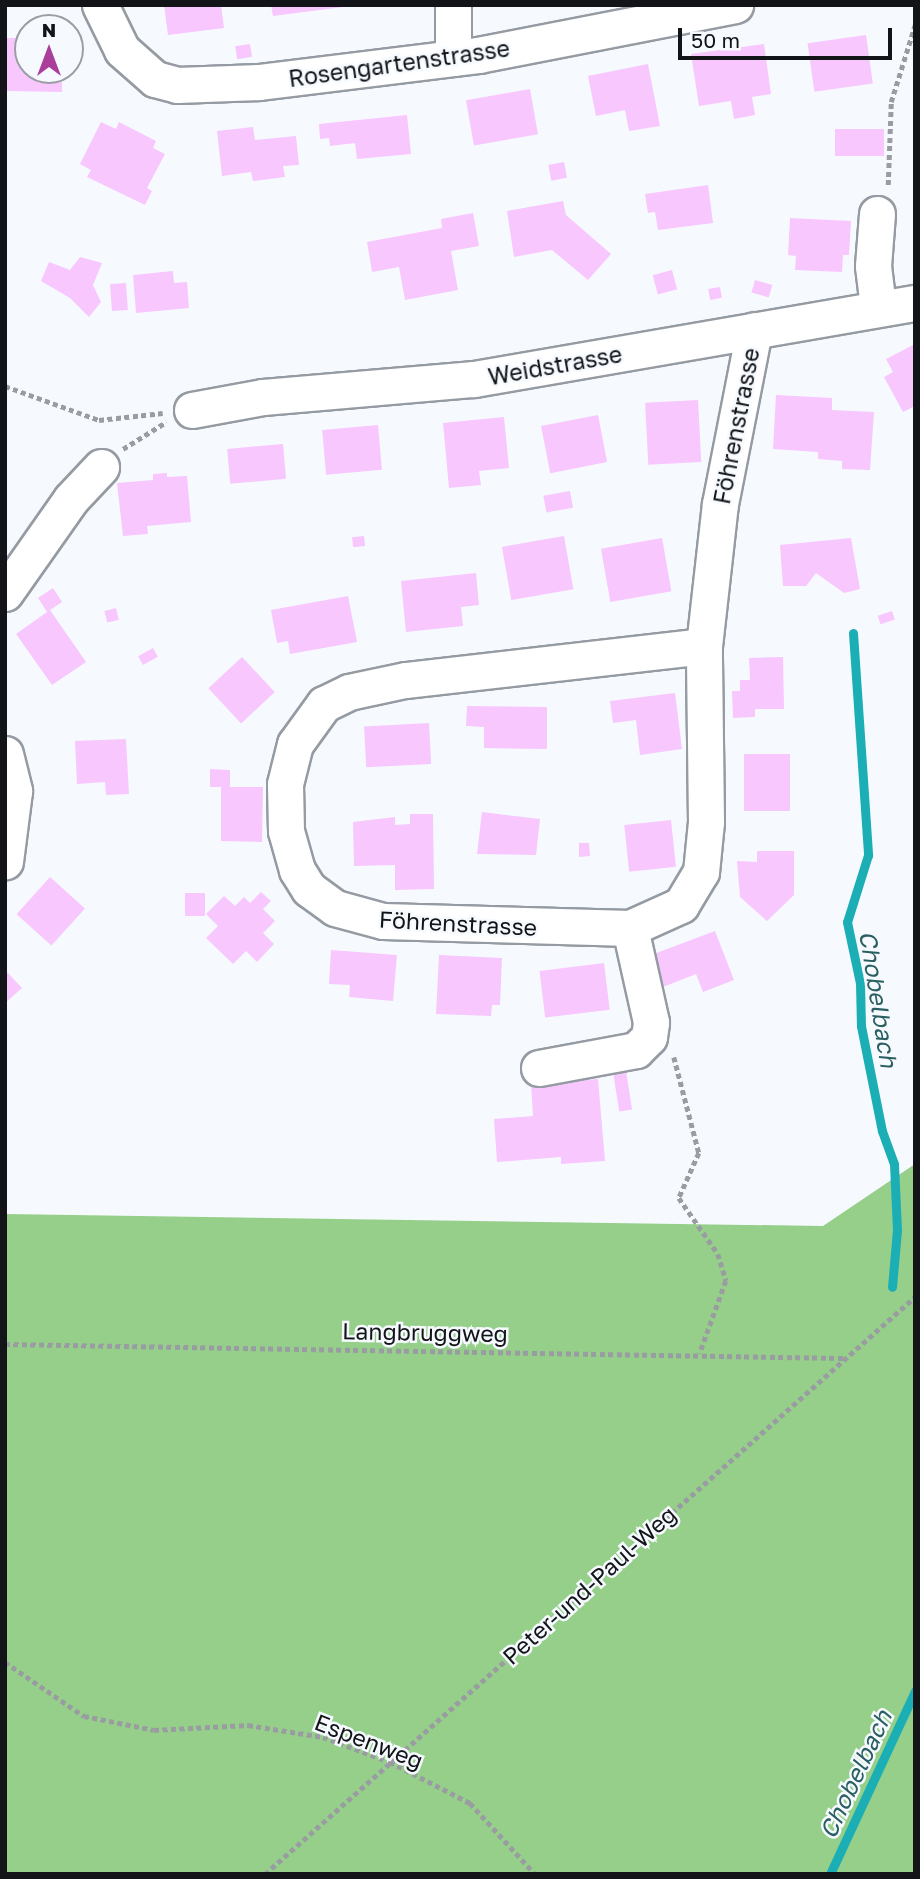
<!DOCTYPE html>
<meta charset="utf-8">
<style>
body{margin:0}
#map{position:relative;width:920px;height:1879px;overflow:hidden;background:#f6faff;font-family:"Golos Text",sans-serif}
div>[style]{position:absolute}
.forest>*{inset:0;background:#95cf89}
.stream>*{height:9px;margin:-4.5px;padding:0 4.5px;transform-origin:4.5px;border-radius:4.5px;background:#1caeb5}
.building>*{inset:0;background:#f7c7fe;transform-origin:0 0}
.path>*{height:4.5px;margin-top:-2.25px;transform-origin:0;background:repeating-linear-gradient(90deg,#999da1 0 5px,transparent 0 8.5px)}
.roads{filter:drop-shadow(2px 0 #959ba2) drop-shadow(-2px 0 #959ba2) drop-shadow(0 2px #959ba2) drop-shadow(0 -2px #959ba2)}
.minor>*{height:35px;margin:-17.5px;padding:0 17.5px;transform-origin:17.5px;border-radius:17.5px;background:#fff}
span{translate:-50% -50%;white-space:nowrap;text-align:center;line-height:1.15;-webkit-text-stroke:5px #f6faff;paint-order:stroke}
.street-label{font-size:23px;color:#121417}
.water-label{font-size:24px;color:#2a5f62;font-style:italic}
.frame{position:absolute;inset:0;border:7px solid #121417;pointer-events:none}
.north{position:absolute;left:14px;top:14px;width:70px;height:70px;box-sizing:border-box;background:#f6faff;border:2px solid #9b9ea2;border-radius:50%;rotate:0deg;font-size:19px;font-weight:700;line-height:28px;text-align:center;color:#121417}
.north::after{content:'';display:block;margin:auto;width:24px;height:32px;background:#ab3d9b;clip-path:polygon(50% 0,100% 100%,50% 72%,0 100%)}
.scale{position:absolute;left:678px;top:28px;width:214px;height:32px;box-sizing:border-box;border:4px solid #121417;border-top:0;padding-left:9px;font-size:21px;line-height:24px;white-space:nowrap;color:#121417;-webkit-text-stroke:5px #f6faff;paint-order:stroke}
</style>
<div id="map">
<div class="forest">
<div style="clip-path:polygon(915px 1164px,915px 1874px,5px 1874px,5px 1214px,823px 1226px)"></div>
</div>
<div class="stream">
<div style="left:853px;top:633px;width:223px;rotate:86.1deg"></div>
<div style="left:868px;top:855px;width:70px;rotate:107.4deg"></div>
<div style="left:847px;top:922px;width:62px;rotate:78deg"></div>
<div style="left:860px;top:983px;width:43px;rotate:88.7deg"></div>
<div style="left:861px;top:1026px;width:107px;rotate:78.7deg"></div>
<div style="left:882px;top:1131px;width:35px;rotate:70deg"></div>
<div style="left:894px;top:1164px;width:66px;rotate:87.4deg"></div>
<div style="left:897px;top:1230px;width:57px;rotate:95deg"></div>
<div style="left:830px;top:1874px;width:202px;rotate:-65.1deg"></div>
</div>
<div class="building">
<div style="clip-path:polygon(164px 5px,221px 5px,224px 28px,168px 35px)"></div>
<div style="clip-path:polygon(271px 5px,343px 5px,343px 7px,273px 16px)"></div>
<div style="left:866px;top:35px;width:49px;height:59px;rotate:82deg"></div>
<div style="clip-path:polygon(5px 38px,28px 38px,28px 70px,62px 70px,62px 92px,5px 91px)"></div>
<div style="left:250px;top:44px;width:13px;height:15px;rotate:81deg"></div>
<div style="clip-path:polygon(764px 44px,771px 94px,752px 97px,755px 115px,734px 119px,731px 101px,699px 106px,691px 54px)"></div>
<div style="clip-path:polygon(648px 64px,660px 126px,629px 131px,625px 110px,596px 116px,588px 76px)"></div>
<div style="left:530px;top:89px;width:46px;height:65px;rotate:80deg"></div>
<div style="clip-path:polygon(407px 115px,411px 154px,357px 159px,355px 143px,330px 146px,329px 138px,320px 139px,319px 124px)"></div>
<div style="clip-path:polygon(101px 122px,116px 129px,119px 122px,156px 141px,153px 148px,165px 154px,147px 188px,152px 191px,145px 205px,87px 177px,91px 170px,80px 164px)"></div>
<div style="clip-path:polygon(253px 127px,255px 140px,296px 136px,299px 165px,283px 166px,285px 177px,253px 181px,251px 172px,222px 176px,217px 131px)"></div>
<div style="left:835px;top:129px;width:49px;height:27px"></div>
<div style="left:564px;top:162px;width:16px;height:16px;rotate:79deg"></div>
<div style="clip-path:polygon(708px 185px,713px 223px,658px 230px,655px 212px,648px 213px,645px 194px)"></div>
<div style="clip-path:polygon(563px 201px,566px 215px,611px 254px,588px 280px,552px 250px,514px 257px,507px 211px)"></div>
<div style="clip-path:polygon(473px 213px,479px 246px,451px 251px,458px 290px,405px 300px,399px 267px,372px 272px,367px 242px,442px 228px,441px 219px)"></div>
<div style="clip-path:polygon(790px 218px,851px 221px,849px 255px,843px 255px,842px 272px,795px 270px,796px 256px,788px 255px)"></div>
<div style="clip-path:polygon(80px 257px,102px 263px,93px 285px,101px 302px,89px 317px,70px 298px,41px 281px,49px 262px,70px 270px)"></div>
<div style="left:672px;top:270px;width:20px;height:20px;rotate:75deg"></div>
<div style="clip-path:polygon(173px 271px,174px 283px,187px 282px,189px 308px,136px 313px,133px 275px)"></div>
<div style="left:755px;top:280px;width:18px;height:13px;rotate:16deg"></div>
<div style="left:126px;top:283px;width:27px;height:16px;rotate:86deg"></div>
<div style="left:720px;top:287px;width:11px;height:12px;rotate:80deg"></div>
<div style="clip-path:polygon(915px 344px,915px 406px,903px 412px,884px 377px,893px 372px,886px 359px)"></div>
<div style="clip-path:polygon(776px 395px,832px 398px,832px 410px,874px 412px,870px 470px,842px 469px,842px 461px,818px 459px,818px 452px,773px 449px)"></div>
<div style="left:698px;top:400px;width:62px;height:53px;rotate:87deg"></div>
<div style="left:598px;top:415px;width:48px;height:58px;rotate:79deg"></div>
<div style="clip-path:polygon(504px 417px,509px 468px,479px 471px,481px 485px,449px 488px,443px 423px)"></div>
<div style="left:378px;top:425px;width:45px;height:56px;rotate:85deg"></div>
<div style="left:283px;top:444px;width:35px;height:56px;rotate:85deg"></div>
<div style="clip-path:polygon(167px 473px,167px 477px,187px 476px,191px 522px,147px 526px,148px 534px,123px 536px,117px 483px,153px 480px,153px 474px)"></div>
<div style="left:570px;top:491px;width:17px;height:27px;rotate:80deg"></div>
<div style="left:364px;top:536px;width:10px;height:12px;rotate:84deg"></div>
<div style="left:564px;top:536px;width:54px;height:63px;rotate:80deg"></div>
<div style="left:662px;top:538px;width:54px;height:62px;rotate:80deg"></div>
<div style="clip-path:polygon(851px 538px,860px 589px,844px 593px,816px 573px,806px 586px,783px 586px,780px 545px)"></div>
<div style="clip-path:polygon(476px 573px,479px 605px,461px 607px,463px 626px,406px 632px,401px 581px)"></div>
<div style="clip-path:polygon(53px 588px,62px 602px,50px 610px,86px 662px,52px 685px,16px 634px,47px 612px,38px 598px)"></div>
<div style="clip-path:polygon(348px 596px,357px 642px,290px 654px,288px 641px,277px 643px,271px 610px)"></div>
<div style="left:116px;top:608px;width:12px;height:12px;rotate:76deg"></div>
<div style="left:892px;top:611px;width:9px;height:15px;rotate:72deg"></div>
<div style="left:153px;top:648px;width:10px;height:17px;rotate:61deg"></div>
<div style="left:242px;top:657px;width:48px;height:46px;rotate:47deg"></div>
<div style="clip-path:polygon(783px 657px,784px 709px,755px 709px,755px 717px,733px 718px,732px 691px,740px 691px,740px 680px,750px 680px,749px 658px)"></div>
<div style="clip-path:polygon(675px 693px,682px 749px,640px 755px,636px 720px,613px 723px,610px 701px)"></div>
<div style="clip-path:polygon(467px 706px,547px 707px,547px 749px,484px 748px,484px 727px,466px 726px)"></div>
<div style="left:429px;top:723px;width:41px;height:65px;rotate:87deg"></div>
<div style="clip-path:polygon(126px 739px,129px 794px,106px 795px,105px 782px,77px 784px,75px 741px)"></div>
<div style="left:744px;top:754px;width:46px;height:57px"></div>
<div style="clip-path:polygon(210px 769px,230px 770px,230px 787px,263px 787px,262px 842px,221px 841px,221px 787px,210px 787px)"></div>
<div style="clip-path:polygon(482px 812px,540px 819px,536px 855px,477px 854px)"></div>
<div style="clip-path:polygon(410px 814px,433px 814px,434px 889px,395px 890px,395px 865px,354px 866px,353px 822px,395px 817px,395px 825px,410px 824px)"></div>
<div style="left:671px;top:820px;width:47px;height:47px;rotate:84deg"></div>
<div style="clip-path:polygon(579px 843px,589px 843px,590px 856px,579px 857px)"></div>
<div style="clip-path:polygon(757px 851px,794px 851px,794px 895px,767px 921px,740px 897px,737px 861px,757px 862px)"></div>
<div style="left:50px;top:877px;width:47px;height:50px;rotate:42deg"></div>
<div style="clip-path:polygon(261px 892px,271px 901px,263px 909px,275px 921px,263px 933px,274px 944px,257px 962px,246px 951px,233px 964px,206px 938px,218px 926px,206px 914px,224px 896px,235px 906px,244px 897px,250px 903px)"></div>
<div style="left:185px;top:893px;width:20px;height:23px"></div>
<div style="clip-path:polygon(715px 931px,734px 980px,703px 992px,696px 974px,663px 987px,651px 955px)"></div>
<div style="clip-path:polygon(331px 950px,397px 955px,393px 1001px,349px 997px,350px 985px,329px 984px)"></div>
<div style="clip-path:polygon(439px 955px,502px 958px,500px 1005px,492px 1005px,491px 1016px,436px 1014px)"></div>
<div style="left:604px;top:963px;width:47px;height:65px;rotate:83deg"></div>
<div style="clip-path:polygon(5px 970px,22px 988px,5px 1003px)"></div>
<div style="left:626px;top:1071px;width:39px;height:13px;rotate:81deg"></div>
<div style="clip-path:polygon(598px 1079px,605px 1161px,561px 1164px,561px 1157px,497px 1162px,494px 1119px,533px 1116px,531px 1084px)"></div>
</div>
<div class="path">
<div style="left:888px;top:185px;width:83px;rotate:-87.9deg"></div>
<div style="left:891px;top:102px;width:81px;rotate:-72.7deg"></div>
<div style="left:5px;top:386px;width:100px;rotate:19.9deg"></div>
<div style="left:99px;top:420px;width:64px;rotate:-6.2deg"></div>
<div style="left:123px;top:449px;width:51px;rotate:-32.1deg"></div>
<div style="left:674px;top:1057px;width:99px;rotate:75.4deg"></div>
<div style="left:699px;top:1153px;width:49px;rotate:114deg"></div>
<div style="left:679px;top:1198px;width:68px;rotate:55.1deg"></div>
<div style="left:718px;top:1254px;width:28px;rotate:73deg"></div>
<div style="left:726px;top:1281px;width:77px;rotate:109.9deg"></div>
<div style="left:5px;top:1344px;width:839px;rotate:0.96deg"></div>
<div style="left:5px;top:1662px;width:96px;rotate:34.4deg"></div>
<div style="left:84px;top:1716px;width:71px;rotate:11.3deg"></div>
<div style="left:154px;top:1730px;width:94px;rotate:-3deg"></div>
<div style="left:248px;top:1725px;width:76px;rotate:9.1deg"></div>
<div style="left:323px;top:1737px;width:72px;rotate:20.5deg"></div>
<div style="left:390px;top:1762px;width:90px;rotate:27.1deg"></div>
<div style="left:470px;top:1803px;width:96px;rotate:47.5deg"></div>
<div style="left:265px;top:1874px;width:869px;rotate:-41.6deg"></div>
</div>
<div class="roads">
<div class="minor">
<div style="left:100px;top:5px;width:50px;rotate:63.9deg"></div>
<div style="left:122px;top:50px;width:44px;rotate:41.3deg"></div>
<div style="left:155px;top:79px;width:23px;rotate:15deg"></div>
<div style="left:177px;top:85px;width:82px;rotate:-2.1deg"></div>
<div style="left:259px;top:82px;width:221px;rotate:-7deg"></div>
<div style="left:478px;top:55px;width:262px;rotate:-11deg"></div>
<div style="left:453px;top:58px;width:53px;rotate:-90deg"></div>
<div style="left:877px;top:214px;width:52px;rotate:94.4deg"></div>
<div style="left:873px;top:266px;width:41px;rotate:83deg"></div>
<div style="left:192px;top:410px;width:72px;rotate:-10.4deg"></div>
<div style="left:263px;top:397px;width:212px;rotate:-4.9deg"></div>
<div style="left:474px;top:379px;width:448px;rotate:-9.8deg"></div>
<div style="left:5px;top:593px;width:115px;rotate:-54.9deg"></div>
<div style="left:71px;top:499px;width:44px;rotate:-46.8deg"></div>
<div style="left:704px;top:646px;width:301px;rotate:173.5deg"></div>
<div style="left:405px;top:680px;width:57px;rotate:167.9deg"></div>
<div style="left:349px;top:692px;width:28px;rotate:154deg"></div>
<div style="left:324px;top:704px;width:49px;rotate:125.9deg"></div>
<div style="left:295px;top:744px;width:41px;rotate:104deg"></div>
<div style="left:285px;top:784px;width:47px;rotate:88.8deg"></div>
<div style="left:286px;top:831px;width:41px;rotate:74.2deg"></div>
<div style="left:297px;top:870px;width:22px;rotate:58deg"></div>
<div style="left:309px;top:889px;width:32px;rotate:36deg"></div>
<div style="left:335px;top:908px;width:50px;rotate:15.2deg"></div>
<div style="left:383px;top:921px;width:247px;rotate:1.6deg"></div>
<div style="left:630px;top:928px;width:56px;rotate:-24.3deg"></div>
<div style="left:681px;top:905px;width:39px;rotate:-59deg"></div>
<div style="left:701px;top:872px;width:50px;rotate:-84.3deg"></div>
<div style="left:706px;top:822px;width:176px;rotate:-90.7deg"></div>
<div style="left:704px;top:646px;width:143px;rotate:-83.6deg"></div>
<div style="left:720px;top:504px;width:177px;rotate:-78.9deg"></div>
<div style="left:5px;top:754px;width:38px;rotate:76deg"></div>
<div style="left:14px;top:791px;width:71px;rotate:97.3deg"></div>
<div style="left:539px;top:1068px;width:99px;rotate:-10.5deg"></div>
<div style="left:636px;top:1050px;width:18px;rotate:-45deg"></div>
<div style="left:649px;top:1037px;width:15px;rotate:-82deg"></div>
<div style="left:651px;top:1022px;width:96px;rotate:-102.6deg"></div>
</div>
</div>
<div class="street-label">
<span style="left:399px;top:63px;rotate:-8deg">Rosengartenstrasse</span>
<span style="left:555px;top:365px;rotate:-10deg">Weidstrasse</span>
<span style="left:736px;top:426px;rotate:-79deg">Föhrenstrasse</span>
<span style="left:458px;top:923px;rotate:3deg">Föhrenstrasse</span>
<span style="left:425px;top:1332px;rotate:1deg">Langbruggweg</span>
<span style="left:589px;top:1585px;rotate:-42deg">Peter-und-Paul-Weg</span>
<span style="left:369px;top:1741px;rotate:21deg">Espenweg</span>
</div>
<div class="water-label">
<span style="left:879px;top:999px;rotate:81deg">Chobelbach</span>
<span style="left:855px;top:1774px;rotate:-65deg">Chobelbach</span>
</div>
<div class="frame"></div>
<div class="north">N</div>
<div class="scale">50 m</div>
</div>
